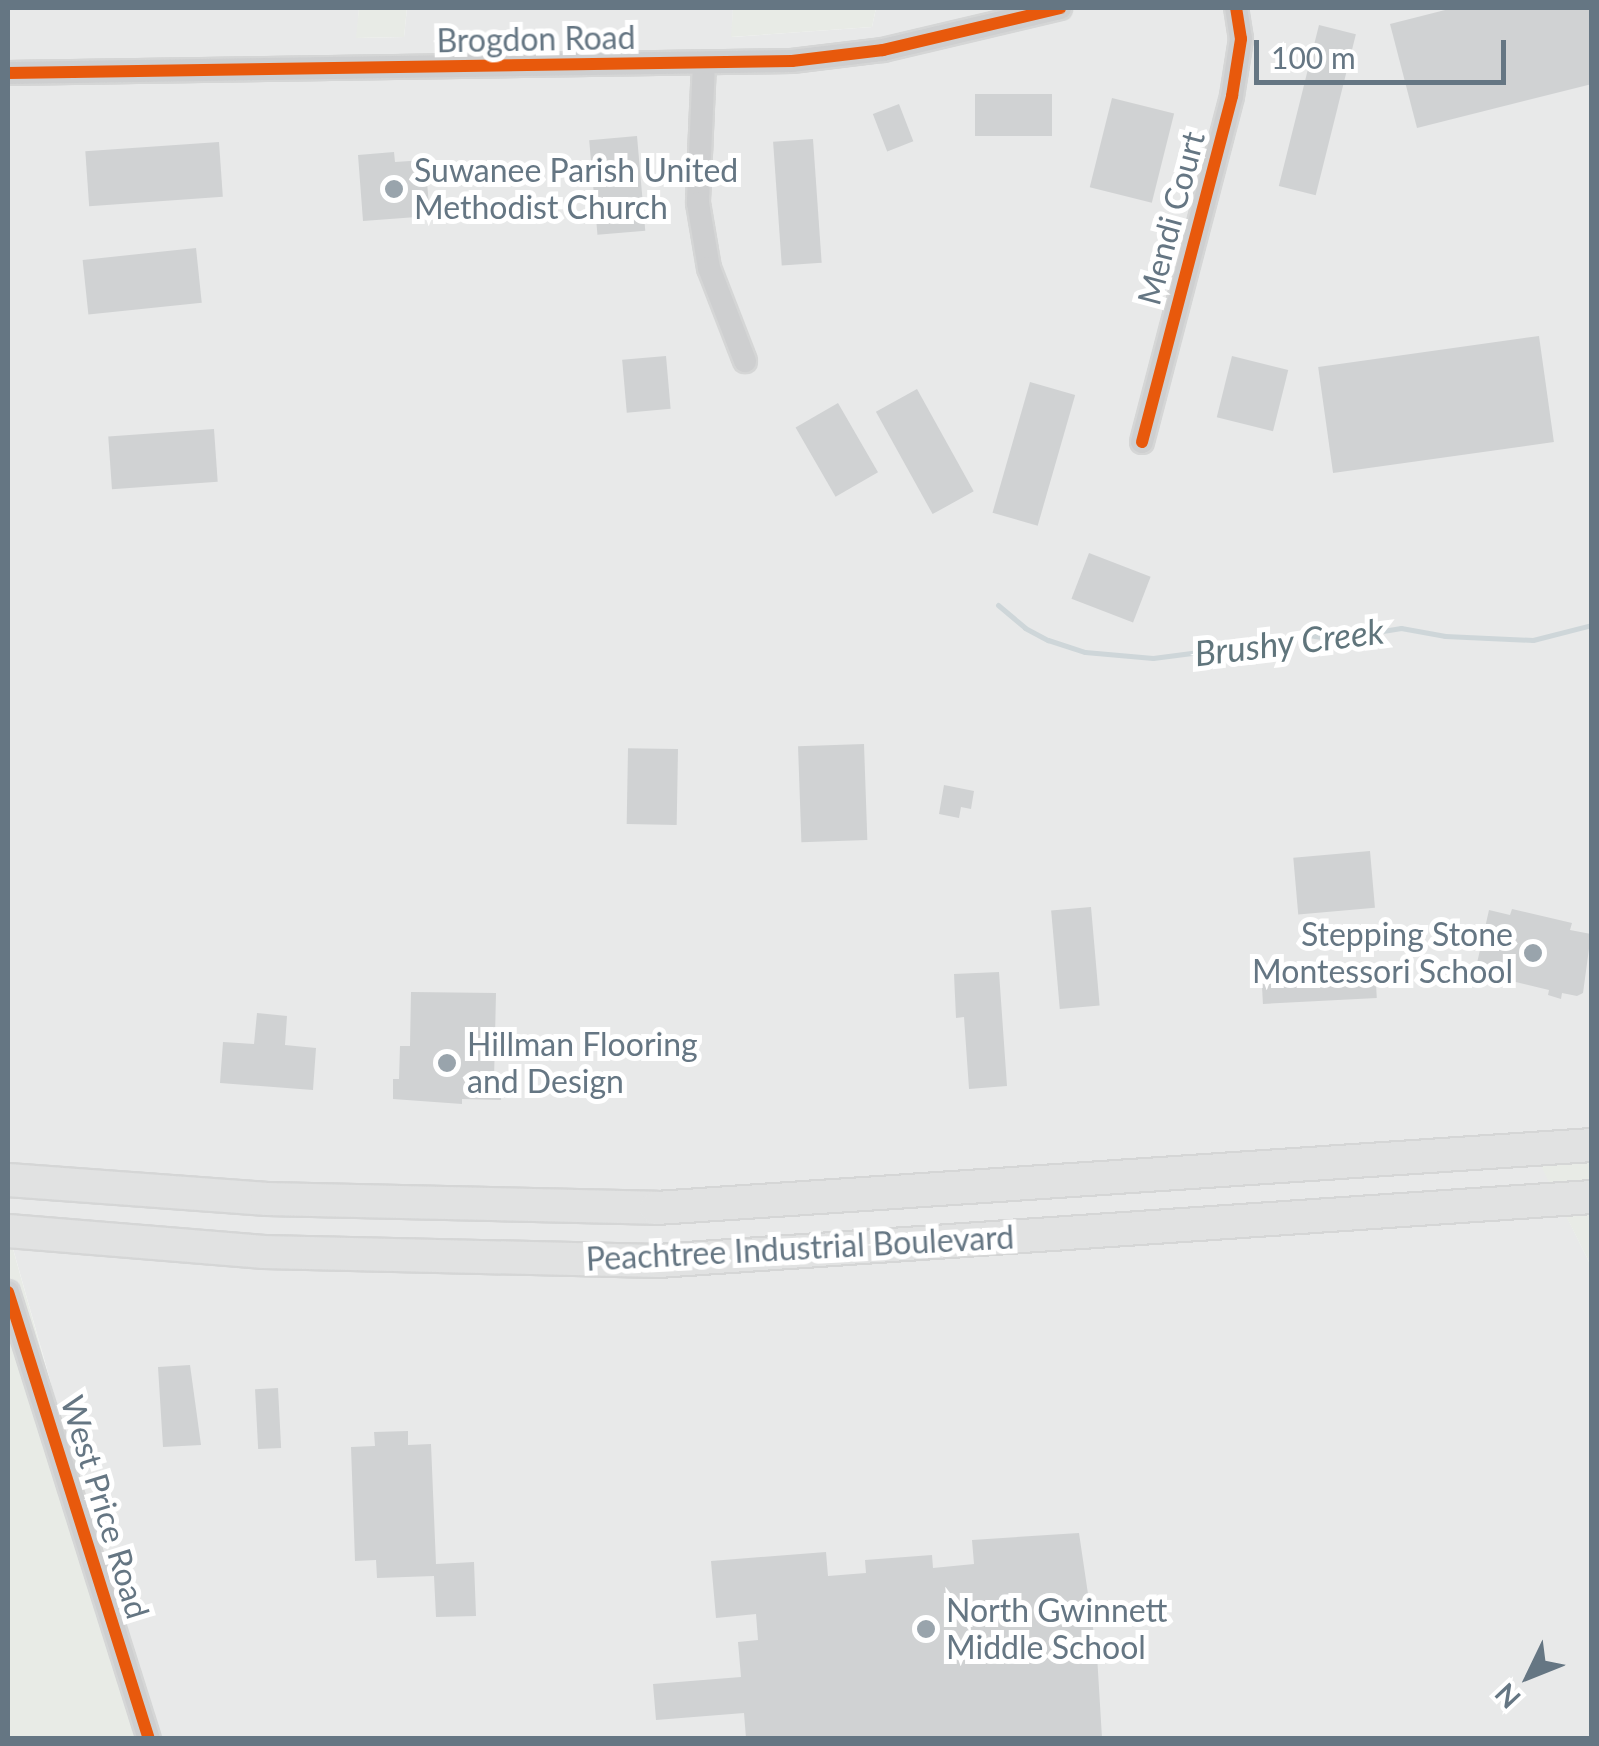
<!DOCTYPE html>
<style>
body{margin:0}
#map{position:relative;width:1599px;height:1746px;overflow:hidden;background:#f9f9f9;font-family:Lato,sans-serif}
div>[style]{position:absolute}
.built>*{inset:0;background:#e8e9e9}
.green>*{inset:0;background:#e8ebe6}
.stream>*{height:5px;margin:-2.5px;padding:0 2.5px;transform-origin:2.5px;border-radius:2.5px;background:#ced6d9}
.building>*{inset:0;background:#d0d2d3;transform-origin:0 0}
.roads{filter:drop-shadow(2px 0 #d5d6d6) drop-shadow(-2px 0 #d5d6d6) drop-shadow(0 2px #d5d6d6) drop-shadow(0 -2px #d5d6d6)}
.minor>*{height:22px;margin:-11px;padding:0 11px;transform-origin:11px;border-radius:11px;background:#cecfd0}
.highway>*{height:32px;margin:-16px;padding:0 16px;transform-origin:16px;border-radius:16px;background:#e1e2e2}
.cycleway>*{height:12px;margin:-6px;padding:0 6px;transform-origin:6px;border-radius:6px;background:#e8590c}
.dots>*{width:28px;height:28px;translate:-50% -50%;box-sizing:border-box;border:5px solid #fff;border-radius:50%}
span{translate:-50% -50%;white-space:nowrap;text-align:center;line-height:1.15;-webkit-text-stroke:10px #fff;paint-order:stroke}
.street-label{font-size:32px;color:#657683}
.poi-label{font-size:32px;color:#657683}
.left{translate:0 -50%;text-align:left}
.right{translate:-100% -50%;text-align:right}
.water-label{font-size:35px;color:#60757c;font-style:italic}
.frame{position:absolute;inset:0;border:10px solid #657683;pointer-events:none}
.north{position:absolute;left:1479px;top:1626px;width:100px;height:100px;-webkit-text-stroke:8px #fff;paint-order:stroke;rotate:227deg;font-size:28px;font-weight:700;line-height:40px;text-align:center;color:#657683}
.north::after{content:'';display:block;margin:auto;width:35px;height:45px;background:#657683;clip-path:polygon(50% 0,100% 100%,50% 72%,0 100%)}
.scale{position:absolute;left:1254px;top:40px;width:252px;height:45px;box-sizing:border-box;border:5px solid #657683;border-top:0;padding-left:12px;font-size:30px;line-height:35px;white-space:nowrap;color:#657683;-webkit-text-stroke:8px #fff;paint-order:stroke}
</style>
<div id="map">
<div class="built">
<div style="clip-path:polygon(8px 8px,359px 8px,357px 38px,404px 37px,407px 8px,733px 8px,732px 37px,872px 27px,876px 8px,1591px 8px,1591px 1138px,1530px 1142px,1591px 1266px,1591px 1738px,151px 1738px,8px 1231px)"></div>
</div>
<div class="green">
<div style="clip-path:polygon(359px 8px,407px 8px,404px 37px,356px 38px)"></div>
<div style="clip-path:polygon(733px 8px,876px 8px,872px 27px,731px 37px)"></div>
<div style="clip-path:polygon(1591px 1138px,1591px 1266px,1529px 1142px)"></div>
<div style="clip-path:polygon(8px 1231px,102px 1567px,151px 1738px,8px 1738px)"></div>
</div>
<div class="stream">
<div style="left:998px;top:605px;width:35px;rotate:40deg"></div>
<div style="left:1025px;top:628px;width:26px;rotate:28deg"></div>
<div style="left:1048px;top:640px;width:39px;rotate:18deg"></div>
<div style="left:1085px;top:652px;width:68px;rotate:5deg"></div>
<div style="left:1153px;top:658px;width:124px;rotate:-7.4deg"></div>
<div style="left:1276px;top:642px;width:27px;rotate:-17deg"></div>
<div style="left:1302px;top:634px;width:31px;rotate:9deg"></div>
<div style="left:1333px;top:639px;width:69px;rotate:-9.2deg"></div>
<div style="left:1401px;top:628px;width:45px;rotate:10.3deg"></div>
<div style="left:1445px;top:636px;width:88px;rotate:2.6deg"></div>
<div style="left:1533px;top:640px;width:61px;rotate:-14.3deg"></div>
</div>
<div class="building">
<div style="clip-path:polygon(1453px 8px,1592px 8px,1592px 84px,1417px 128px,1390px 24px)"></div>
<div style="left:1319px;top:25px;width:38px;height:166px;rotate:14deg"></div>
<div style="left:975px;top:94px;width:77px;height:42px"></div>
<div style="left:1112px;top:98px;width:64px;height:92px;rotate:14deg"></div>
<div style="left:899px;top:104px;width:40px;height:28px;rotate:69deg"></div>
<div style="left:637px;top:136px;width:95px;height:48px;rotate:85deg"></div>
<div style="left:813px;top:139px;width:124px;height:40px;rotate:86deg"></div>
<div style="left:219px;top:142px;width:55px;height:134px;rotate:86deg"></div>
<div style="clip-path:polygon(394px 152px,395px 162px,425px 160px,430px 216px,363px 221px,358px 155px)"></div>
<div style="left:196px;top:248px;width:55px;height:114px;rotate:84deg"></div>
<div style="left:1539px;top:336px;width:107px;height:223px;rotate:82deg"></div>
<div style="left:666px;top:356px;width:53px;height:44px;rotate:85deg"></div>
<div style="left:1232px;top:356px;width:58px;height:63px;rotate:14deg"></div>
<div style="left:1030px;top:382px;width:47px;height:136px;rotate:16deg"></div>
<div style="left:917px;top:389px;width:117px;height:47px;rotate:61deg"></div>
<div style="left:838px;top:403px;width:80px;height:49px;rotate:60deg"></div>
<div style="left:214px;top:429px;width:53px;height:106px;rotate:86deg"></div>
<div style="left:1089px;top:553px;width:66px;height:49px;rotate:21deg"></div>
<div style="left:864px;top:744px;width:96px;height:66px;rotate:88deg"></div>
<div style="left:678px;top:749px;width:76px;height:50px;rotate:91deg"></div>
<div style="clip-path:polygon(944px 785px,974px 791px,971px 809px,961px 807px,959px 818px,939px 814px)"></div>
<div style="left:1370px;top:851px;width:57px;height:77px;rotate:85deg"></div>
<div style="left:1091px;top:907px;width:99px;height:40px;rotate:85deg"></div>
<div style="clip-path:polygon(1512px 909px,1572px 923px,1570px 930px,1591px 934px,1583px 993px,1577px 996px,1562px 993px,1561px 999px,1548px 995px,1549px 990px,1475px 972px,1489px 910px,1510px 915px)"></div>
<div style="left:1375px;top:964px;width:34px;height:114px;rotate:87deg"></div>
<div style="clip-path:polygon(999px 972px,1007px 1086px,969px 1089px,964px 1017px,956px 1018px,954px 974px)"></div>
<div style="clip-path:polygon(411px 992px,496px 993px,494px 1081px,501px 1081px,501px 1100px,462px 1099px,462px 1104px,393px 1099px,393px 1079px,399px 1079px,400px 1046px,410px 1046px)"></div>
<div style="clip-path:polygon(257px 1013px,287px 1016px,285px 1045px,316px 1048px,313px 1090px,220px 1083px,223px 1042px,254px 1044px)"></div>
<div style="clip-path:polygon(190px 1365px,201px 1445px,163px 1447px,158px 1367px)"></div>
<div style="left:278px;top:1388px;width:60px;height:23px;rotate:87deg"></div>
<div style="clip-path:polygon(408px 1431px,408px 1445px,431px 1444px,436px 1564px,474px 1562px,476px 1616px,436px 1617px,434px 1576px,377px 1578px,376px 1560px,355px 1561px,351px 1447px,375px 1446px,374px 1432px)"></div>
<div style="clip-path:polygon(1079px 1533px,1097px 1655px,1102px 1738px,746px 1738px,744px 1713px,656px 1720px,653px 1684px,741px 1677px,738px 1642px,758px 1640px,756px 1614px,716px 1618px,711px 1561px,826px 1552px,828px 1576px,866px 1573px,865px 1560px,932px 1555px,933px 1568px,974px 1564px,972px 1540px)"></div>
</div>
<div class="roads">
<div class="minor">
<div style="left:704px;top:63px;width:140px;rotate:92.5deg"></div>
<div style="left:698px;top:203px;width:66px;rotate:80.4deg"></div>
<div style="left:709px;top:268px;width:100px;rotate:68.8deg"></div>
<div style="left:8px;top:73px;width:784px;rotate:-0.88deg"></div>
<div style="left:792px;top:61px;width:92px;rotate:-6.9deg"></div>
<div style="left:883px;top:50px;width:182px;rotate:-13.3deg"></div>
<div style="left:1142px;top:442px;width:358px;rotate:-75.4deg"></div>
<div style="left:1232px;top:96px;width:58px;rotate:-81deg"></div>
<div style="left:1241px;top:39px;width:31px;rotate:-99deg"></div>
<div style="left:8px;top:1292px;width:468px;rotate:72.5deg"></div>
</div>
<div class="highway">
<div style="left:8px;top:1180px;width:260px;rotate:4.2deg"></div>
<div style="left:267px;top:1199px;width:389px;rotate:1.3deg"></div>
<div style="left:656px;top:1208px;width:938px;rotate:-3.85deg"></div>
<div style="left:8px;top:1231px;width:257px;rotate:4.7deg"></div>
<div style="left:264px;top:1252px;width:394px;rotate:1.3deg"></div>
<div style="left:658px;top:1261px;width:936px;rotate:-3.92deg"></div>
</div>
</div>
<div class="cycleway">
<div style="left:8px;top:73px;width:784px;rotate:-0.88deg"></div>
<div style="left:792px;top:61px;width:92px;rotate:-6.9deg"></div>
<div style="left:883px;top:50px;width:182px;rotate:-13.3deg"></div>
<div style="left:1142px;top:442px;width:358px;rotate:-75.4deg"></div>
<div style="left:1232px;top:96px;width:58px;rotate:-81deg"></div>
<div style="left:1241px;top:39px;width:31px;rotate:-99deg"></div>
<div style="left:8px;top:1292px;width:468px;rotate:72.5deg"></div>
</div>
<div class="dots">
<div style="left:394px;top:189px;background:#99a4ac"></div>
<div style="left:1533px;top:953px;background:#99a4ac"></div>
<div style="left:447px;top:1063px;background:#99a4ac"></div>
<div style="left:926px;top:1629px;background:#99a4ac"></div>
</div>
<div class="street-label">
<span style="left:536px;top:39px;rotate:-1deg">Brogdon Road</span>
<span style="left:1171px;top:218px;rotate:-75deg">Mendi Court</span>
<span style="left:800px;top:1248px;rotate:-3deg">Peachtree Industrial Boulevard</span>
<span style="left:105px;top:1507px;rotate:73deg">West Price Road</span>
</div>
<div class="poi-label">
<span class="left" style="left:414px;top:189px">Suwanee Parish United<br>Methodist Church</span>
<span class="right" style="left:1513px;top:953px">Stepping Stone<br>Montessori School</span>
<span class="left" style="left:467px;top:1063px">Hillman Flooring<br>and Design</span>
<span class="left" style="left:946px;top:1629px">North Gwinnett<br>Middle School</span>
</div>
<div class="water-label">
<span style="left:1289px;top:641px;rotate:-7deg">Brushy Creek</span>
</div>
<div class="frame"></div>
<div class="north">N</div>
<div class="scale">100 m</div>
</div>
